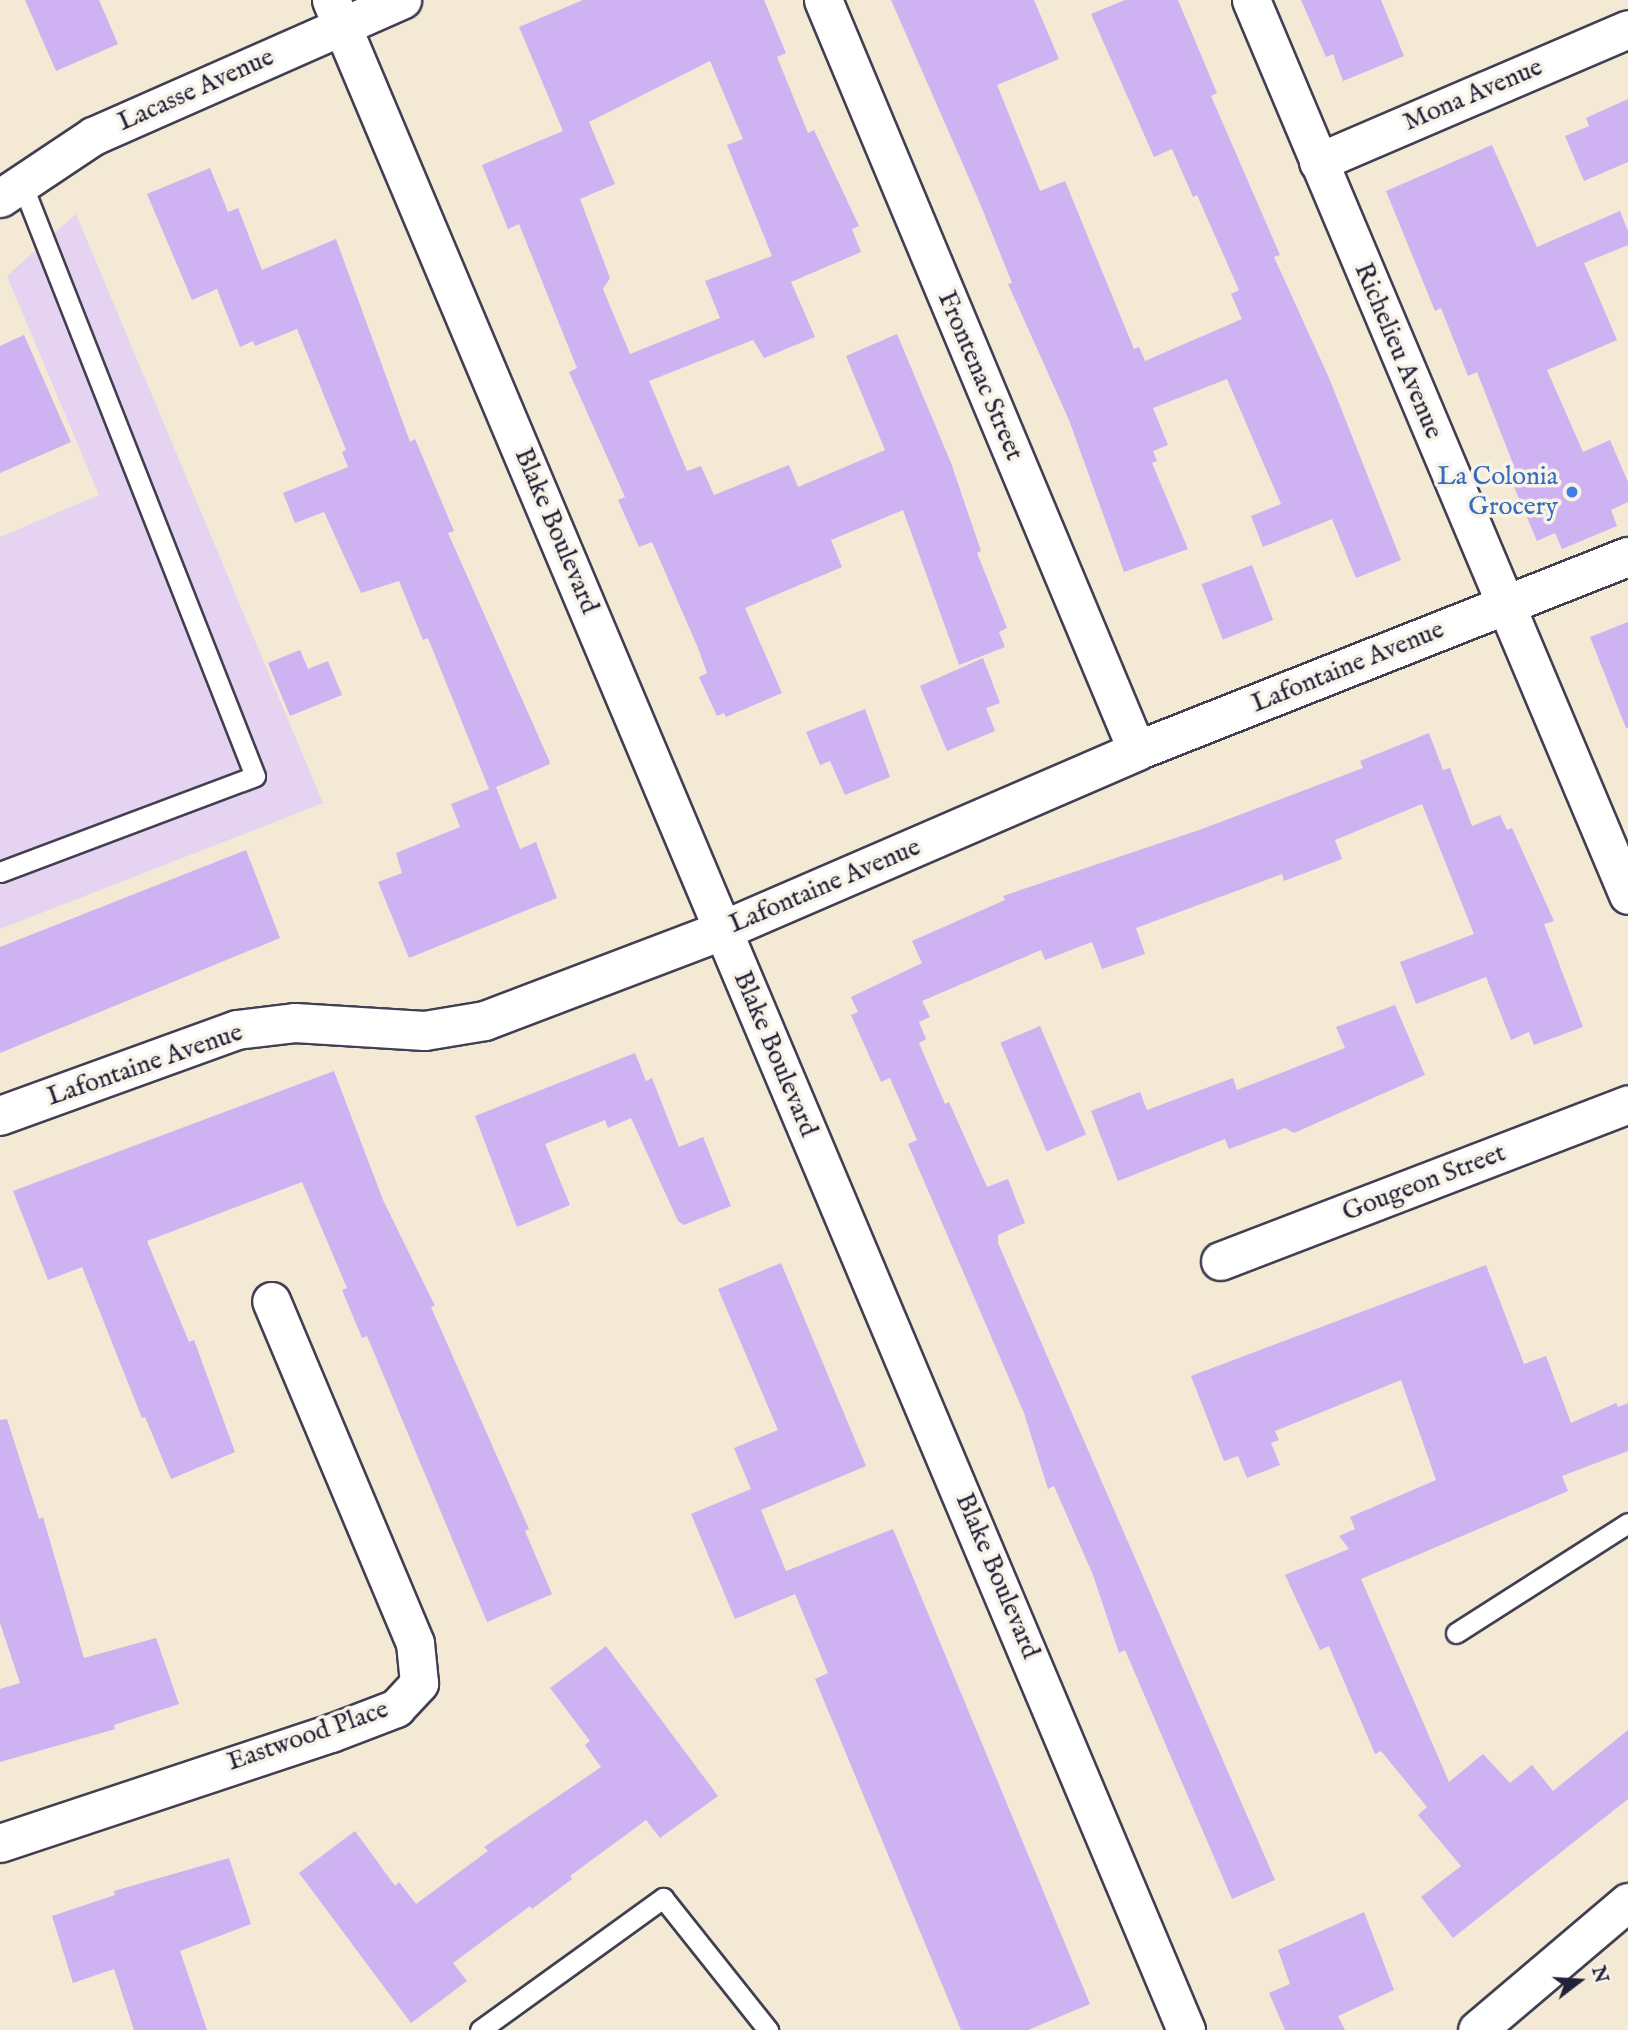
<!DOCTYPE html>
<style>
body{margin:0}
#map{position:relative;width:1628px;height:2030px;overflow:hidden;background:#f3e9d4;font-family:"IM FELL English",serif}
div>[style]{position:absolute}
.built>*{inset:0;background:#e5d3f1}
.building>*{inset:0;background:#ceb2f2;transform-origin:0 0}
.roads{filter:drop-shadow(2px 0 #414052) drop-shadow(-2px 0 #414052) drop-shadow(0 2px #414052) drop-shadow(0 -2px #414052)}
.lane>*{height:19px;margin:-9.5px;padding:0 9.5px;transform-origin:9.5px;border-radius:9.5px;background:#fff}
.street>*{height:37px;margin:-18.5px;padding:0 18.5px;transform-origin:18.5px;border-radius:18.5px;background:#fff}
.secondary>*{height:38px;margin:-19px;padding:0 19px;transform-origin:19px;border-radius:19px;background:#fff}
.dots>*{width:19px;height:19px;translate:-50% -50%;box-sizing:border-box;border:4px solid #f7f3e8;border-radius:50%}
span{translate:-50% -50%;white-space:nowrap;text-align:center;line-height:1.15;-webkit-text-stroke:7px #f7f3e8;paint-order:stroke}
.street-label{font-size:26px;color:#22223b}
.shop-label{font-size:26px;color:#366cbe}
.right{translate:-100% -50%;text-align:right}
.north{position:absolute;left:1544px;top:1946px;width:70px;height:70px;-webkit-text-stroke:5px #f7f3e8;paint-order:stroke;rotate:73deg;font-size:19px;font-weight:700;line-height:28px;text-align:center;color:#22223b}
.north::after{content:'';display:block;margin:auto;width:24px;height:32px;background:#22223b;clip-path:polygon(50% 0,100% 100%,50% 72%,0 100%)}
</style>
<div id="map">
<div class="built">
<div style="clip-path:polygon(76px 214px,323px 803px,0 929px,0 537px,99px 495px,7px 276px)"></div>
</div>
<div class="building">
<div style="clip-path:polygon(25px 0,99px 0,118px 44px,56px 71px)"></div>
<div style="clip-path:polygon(evenodd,583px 0,764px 0,786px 53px,777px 57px,808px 133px,814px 130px,859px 226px,852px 229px,861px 252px,791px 282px,815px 337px,764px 358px,753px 340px,649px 381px,687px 471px,701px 466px,714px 495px,789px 465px,798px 487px,885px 450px,846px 356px,897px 334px,951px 463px,981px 551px,977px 553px,1007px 628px,999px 632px,1005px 647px,959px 665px,903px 510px,831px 540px,842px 567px,745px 608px,782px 693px,726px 717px,724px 713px,717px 716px,699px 677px,707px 673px,698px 648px,652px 542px,639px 547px,618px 500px,625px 497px,569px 372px,577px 368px,519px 224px,508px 229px,482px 165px,563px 131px,519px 27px,583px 0,710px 61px,743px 139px,727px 145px,772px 256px,705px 281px,720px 318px,630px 354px,603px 289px,610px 278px,580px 199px,615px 184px,589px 122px,710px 61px)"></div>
<div style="clip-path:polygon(891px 0,1034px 0,1059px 59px,997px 85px,1040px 191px,1065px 181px,1134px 349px,1139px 347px,1145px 361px,1242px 319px,1231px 294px,1239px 290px,1197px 195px,1193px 197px,1172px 149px,1154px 157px,1091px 14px,1125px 0,1178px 0,1217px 93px,1211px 96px,1280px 255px,1274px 257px,1329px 378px,1401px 560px,1356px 578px,1332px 519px,1263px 547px,1251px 516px,1281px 504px,1227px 379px,1153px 408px,1168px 445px,1153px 451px,1157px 461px,1152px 463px,1188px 549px,1124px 572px,1069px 420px,1008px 284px,1012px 283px,979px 201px)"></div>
<div style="clip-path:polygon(1301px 0,1381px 0,1404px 56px,1343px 81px,1333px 54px,1326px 57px)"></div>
<div style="clip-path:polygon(1628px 99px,1628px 162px,1584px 181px,1565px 136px,1589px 126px,1586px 118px)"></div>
<div style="clip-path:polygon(1492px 145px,1537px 247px,1620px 211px,1628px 231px,1628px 245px,1584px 263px,1617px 340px,1547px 370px,1583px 452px,1610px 440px,1628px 482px,1628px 502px,1611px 510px,1617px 526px,1562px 549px,1555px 533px,1537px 541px,1512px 482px,1519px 479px,1477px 372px,1468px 376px,1441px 308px,1435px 311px,1386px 191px)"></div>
<div style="clip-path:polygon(210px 168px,228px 212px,238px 208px,262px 270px,336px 239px,410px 442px,415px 439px,454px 531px,448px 533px,549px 760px,550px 764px,496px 787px,520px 849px,536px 842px,557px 898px,409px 958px,378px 882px,402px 873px,396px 853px,460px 827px,451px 804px,489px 789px,428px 638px,423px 640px,399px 581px,361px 593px,324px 512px,295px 523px,283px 493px,348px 467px,342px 452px,346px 450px,297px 329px,255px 346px,253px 341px,240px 347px,217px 289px,192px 300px,147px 194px)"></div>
<div style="clip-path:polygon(24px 335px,71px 442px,0 473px,0 346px)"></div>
<div style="left:1252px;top:565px;width:59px;height:54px;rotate:69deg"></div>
<div style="clip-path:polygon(1628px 622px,1628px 728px,1626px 728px,1590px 637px)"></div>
<div style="clip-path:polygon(300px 650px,308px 669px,328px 661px,342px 695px,290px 716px,268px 663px)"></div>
<div style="clip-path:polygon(983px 658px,1000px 703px,986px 708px,995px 731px,947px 751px,920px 686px)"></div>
<div style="clip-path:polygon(865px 709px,890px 777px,845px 795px,830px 761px,820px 765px,806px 732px)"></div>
<div style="clip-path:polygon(1429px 733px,1443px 770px,1450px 768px,1472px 826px,1500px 815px,1507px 830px,1512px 828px,1554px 921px,1544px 924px,1583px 1027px,1534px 1045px,1529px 1032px,1511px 1040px,1486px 977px,1416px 1004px,1400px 962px,1474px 934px,1422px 804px,1335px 840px,1342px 859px,1284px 881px,1282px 874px,1136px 928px,1145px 954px,1102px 969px,1092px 942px,1045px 960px,1041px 950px,922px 1001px,930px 1017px,919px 1022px,926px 1039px,919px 1043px,945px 1104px,949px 1102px,987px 1187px,1008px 1179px,1025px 1223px,998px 1235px,998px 1243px,1275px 1880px,1232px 1899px,1125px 1650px,1119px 1653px,1093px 1575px,1054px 1486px,1048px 1489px,1024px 1413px,908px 1144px,917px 1140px,890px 1078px,881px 1082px,851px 1015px,858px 1012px,851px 997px,922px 963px,912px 941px,1005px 900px,1003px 896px,1202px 829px,1363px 768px,1360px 761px)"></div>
<div style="clip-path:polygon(246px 850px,280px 938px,0 1053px,0 947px)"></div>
<div style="clip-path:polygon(1395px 1005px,1425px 1075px,1294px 1133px,1285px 1128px,1229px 1149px,1225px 1139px,1118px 1181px,1091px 1111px,1140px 1092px,1147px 1110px,1233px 1078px,1237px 1090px,1345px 1048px,1336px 1027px)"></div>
<div style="left:1040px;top:1026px;width:118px;height:43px;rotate:67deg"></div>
<div style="clip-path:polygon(635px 1053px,646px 1081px,652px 1078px,679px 1147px,703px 1137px,731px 1206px,684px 1225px,678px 1221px,631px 1118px,608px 1128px,605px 1120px,545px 1144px,570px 1205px,517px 1227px,475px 1116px)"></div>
<div style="clip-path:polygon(334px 1071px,383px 1200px,435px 1306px,431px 1307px,529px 1529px,525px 1531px,552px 1594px,487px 1622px,367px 1336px,362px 1338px,342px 1290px,347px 1288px,302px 1182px,147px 1241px,189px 1342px,194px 1340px,235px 1452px,171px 1479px,145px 1417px,142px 1418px,82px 1267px,48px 1280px,13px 1191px)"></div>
<div style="clip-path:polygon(781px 1263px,866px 1466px,761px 1510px,786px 1571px,893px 1529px,1090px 2004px,1028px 2030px,961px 2030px,815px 1679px,828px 1673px,795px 1594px,735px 1619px,691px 1514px,751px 1489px,734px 1448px,778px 1430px,718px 1289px)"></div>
<div style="clip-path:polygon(1486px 1265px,1524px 1364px,1546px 1356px,1571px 1423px,1616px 1403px,1618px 1407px,1628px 1403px,1628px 1451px,1562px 1476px,1568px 1491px,1361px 1579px,1449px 1782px,1483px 1754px,1510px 1783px,1532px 1765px,1553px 1791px,1628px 1730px,1628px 1799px,1453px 1938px,1421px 1897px,1461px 1866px,1418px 1815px,1427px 1807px,1381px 1751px,1375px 1754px,1329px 1646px,1320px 1650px,1285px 1575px,1349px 1549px,1339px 1536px,1355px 1529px,1350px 1517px,1436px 1480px,1401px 1380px,1275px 1431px,1279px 1440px,1271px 1443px,1280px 1465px,1247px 1478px,1238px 1456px,1224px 1461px,1191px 1376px)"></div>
<div style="clip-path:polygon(7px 1419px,39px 1519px,43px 1517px,84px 1658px,156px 1638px,179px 1704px,114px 1725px,115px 1729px,0 1762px,0 1689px,20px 1683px,0 1623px,0 1420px)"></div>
<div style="clip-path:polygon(606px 1646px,718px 1796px,660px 1838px,646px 1820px,570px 1876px,572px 1879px,532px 1909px,530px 1906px,453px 1963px,467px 1981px,411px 2023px,299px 1873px,355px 1831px,395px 1886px,399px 1882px,416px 1904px,488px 1851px,484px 1847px,601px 1767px,585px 1745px,590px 1741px,550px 1688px)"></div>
<div style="clip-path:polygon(229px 1858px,251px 1924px,180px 1951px,207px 2030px,134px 2030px,114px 1969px,73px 1983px,52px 1916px,115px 1895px,114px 1891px)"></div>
<div style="clip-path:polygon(1364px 1912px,1394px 1990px,1338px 2016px,1345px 2030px,1285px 2030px,1269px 1993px,1290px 1984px,1278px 1950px)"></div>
</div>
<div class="roads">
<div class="lane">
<div style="left:0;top:872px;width:272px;rotate:-20.6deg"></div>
<div style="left:255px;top:776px;width:636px;rotate:-111.48deg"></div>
<div style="left:1456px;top:1633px;width:204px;rotate:-32.6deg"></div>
<div style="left:480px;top:2030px;width:226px;rotate:-35.8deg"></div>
<div style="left:663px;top:1898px;width:169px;rotate:51.5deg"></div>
</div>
<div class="street">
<div style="left:331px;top:0;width:2203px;rotate:67.16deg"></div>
<div style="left:823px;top:0;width:814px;rotate:67.31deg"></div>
<div style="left:1251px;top:0;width:971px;rotate:67.16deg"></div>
<div style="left:1318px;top:162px;width:337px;rotate:-23.2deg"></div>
<div style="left:0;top:198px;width:112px;rotate:-33.7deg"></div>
<div style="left:93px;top:136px;width:338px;rotate:-23.8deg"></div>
<div style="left:1220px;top:1261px;width:437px;rotate:-21deg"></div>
<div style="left:0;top:1843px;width:349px;rotate:-18.4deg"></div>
<div style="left:331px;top:1733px;width:70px;rotate:-21deg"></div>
<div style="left:396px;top:1708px;width:34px;rotate:-47deg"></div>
<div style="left:419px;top:1683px;width:40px;rotate:-95.7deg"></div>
<div style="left:415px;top:1643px;width:371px;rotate:-112.8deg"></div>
<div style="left:1477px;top:2030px;width:198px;rotate:-40.3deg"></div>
</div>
<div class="secondary">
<div style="left:0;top:1116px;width:252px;rotate:-19.9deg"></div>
<div style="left:237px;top:1030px;width:58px;rotate:-6.9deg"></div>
<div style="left:295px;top:1023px;width:130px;rotate:3.5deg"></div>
<div style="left:425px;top:1031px;width:61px;rotate:-9.5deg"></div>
<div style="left:485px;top:1021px;width:254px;rotate:-20.8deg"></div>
<div style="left:722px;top:931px;width:452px;rotate:-23.4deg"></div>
<div style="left:1137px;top:751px;width:528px;rotate:-21.56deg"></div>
</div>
</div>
<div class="dots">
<div style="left:1572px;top:492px;background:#3f7fe0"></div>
</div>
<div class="street-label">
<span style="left:196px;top:90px;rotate:-24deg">Lacasse Avenue</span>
<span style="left:1473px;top:95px;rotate:-23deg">Mona Avenue</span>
<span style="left:1398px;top:351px;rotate:67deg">Richelieu Avenue</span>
<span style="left:980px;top:376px;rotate:67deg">Frontenac Street</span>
<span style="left:556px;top:531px;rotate:67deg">Blake Boulevard</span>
<span style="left:1348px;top:667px;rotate:-22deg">Lafontaine Avenue</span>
<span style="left:825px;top:886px;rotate:-23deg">Lafontaine Avenue</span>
<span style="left:775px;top:1054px;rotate:67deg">Blake Boulevard</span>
<span style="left:145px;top:1065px;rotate:-19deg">Lafontaine Avenue</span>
<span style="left:1424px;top:1183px;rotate:-21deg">Gougeon Street</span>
<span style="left:997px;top:1576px;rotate:67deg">Blake Boulevard</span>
<span style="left:308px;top:1736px;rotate:-19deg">Eastwood Place</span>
</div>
<div class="shop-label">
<span class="right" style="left:1558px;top:492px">La Colonia<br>Grocery</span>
</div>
<div class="north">N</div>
</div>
